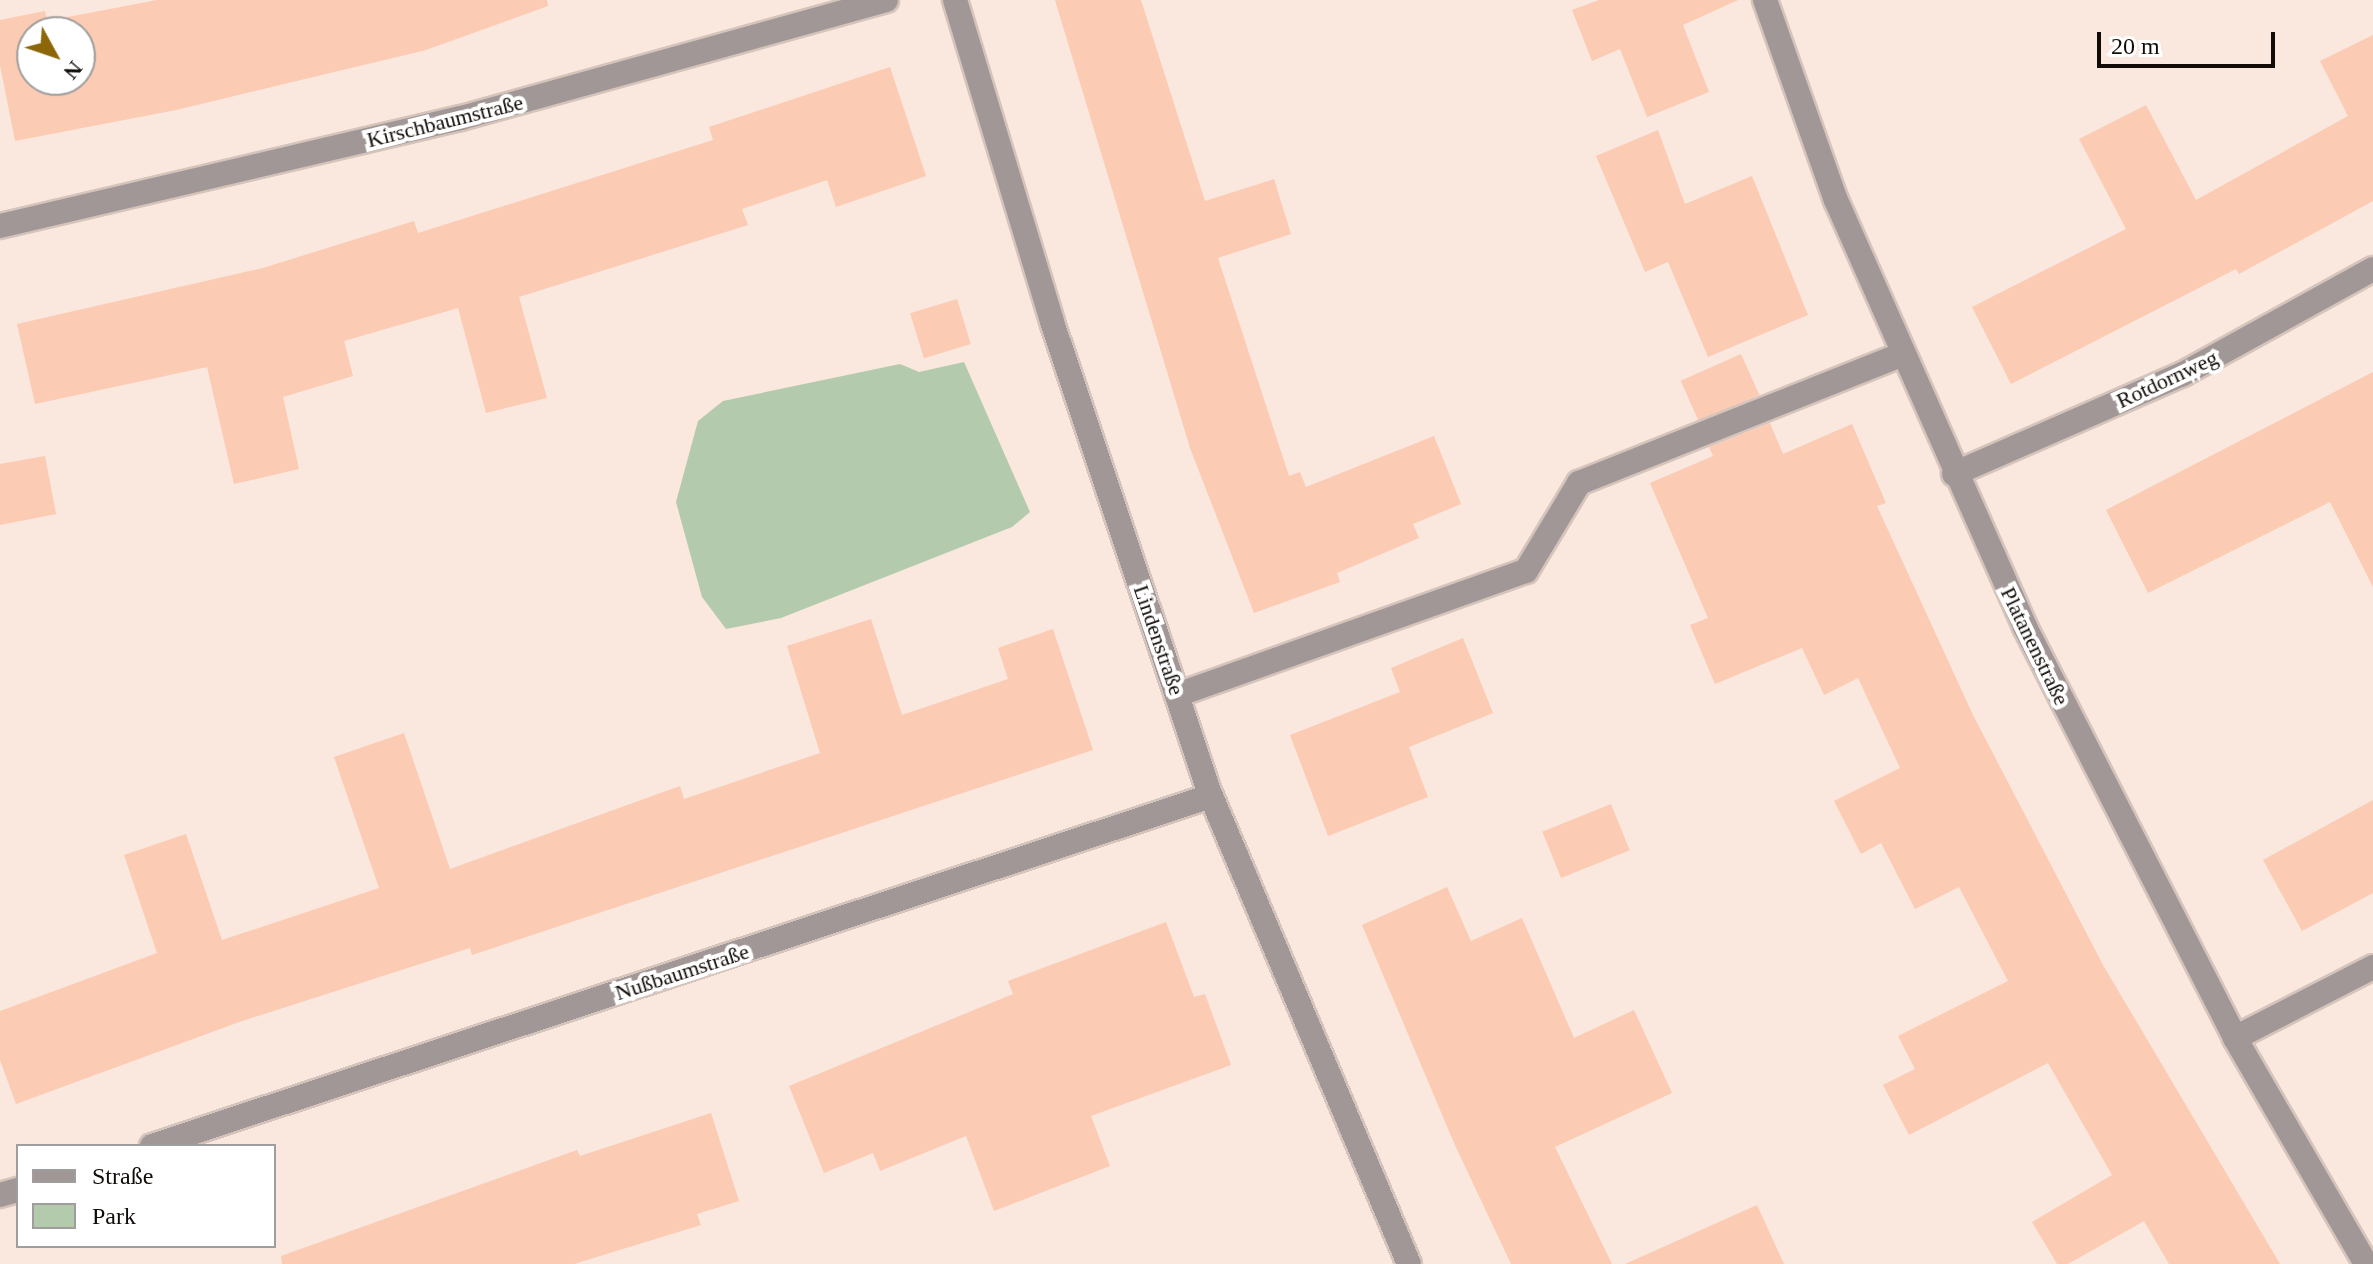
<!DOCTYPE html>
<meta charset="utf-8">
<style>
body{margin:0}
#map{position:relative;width:2373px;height:1264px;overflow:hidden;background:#fae7dd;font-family:"Times New Roman",serif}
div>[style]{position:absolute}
.green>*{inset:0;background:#b3cbac}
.building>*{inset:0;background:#fbcbb4;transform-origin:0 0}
.roads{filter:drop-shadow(2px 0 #d5c4bb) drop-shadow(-2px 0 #d5c4bb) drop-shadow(0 2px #d5c4bb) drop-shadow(0 -2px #d5c4bb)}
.lane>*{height:24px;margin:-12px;padding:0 12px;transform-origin:12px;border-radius:12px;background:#a19797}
.street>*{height:24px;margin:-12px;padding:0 12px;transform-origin:12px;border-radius:12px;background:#a19797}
span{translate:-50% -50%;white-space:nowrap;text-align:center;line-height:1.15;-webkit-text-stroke:8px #fff;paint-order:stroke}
.street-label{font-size:22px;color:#120c09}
.legend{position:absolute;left:16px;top:1144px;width:260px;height:104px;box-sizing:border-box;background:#fff;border:2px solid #a09e9d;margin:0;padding:10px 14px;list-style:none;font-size:24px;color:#120c09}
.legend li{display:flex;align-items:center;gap:16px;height:40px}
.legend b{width:40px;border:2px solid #a09e9d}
.north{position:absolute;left:16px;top:16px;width:80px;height:80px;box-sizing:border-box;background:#fff;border:2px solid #a09e9d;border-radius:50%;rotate:130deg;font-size:22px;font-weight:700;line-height:32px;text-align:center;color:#120c09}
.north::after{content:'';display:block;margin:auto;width:28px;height:36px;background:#8d6609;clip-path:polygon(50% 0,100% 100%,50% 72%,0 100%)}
.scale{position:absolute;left:2097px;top:32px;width:178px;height:36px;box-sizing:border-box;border:4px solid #120c09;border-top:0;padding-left:10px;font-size:24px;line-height:28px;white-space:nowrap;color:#120c09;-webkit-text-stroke:6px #fff;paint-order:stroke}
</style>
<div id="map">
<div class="green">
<div style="clip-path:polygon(964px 362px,1030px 512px,1012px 527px,781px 618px,726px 629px,702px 597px,676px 502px,698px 421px,723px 401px,900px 364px,919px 372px)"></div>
</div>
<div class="building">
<div style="clip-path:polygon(evenodd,157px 0,547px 0,548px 6px,426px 50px,176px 110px,15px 141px,0 65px,0 20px,45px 11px,47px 21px,157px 0,32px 32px,80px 32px,80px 80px,32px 80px,32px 32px)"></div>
<div style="clip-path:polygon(1055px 0,1141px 0,1205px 201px,1274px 179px,1291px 234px,1218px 258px,1289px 476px,1300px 472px,1306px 487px,1434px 436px,1461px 504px,1413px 524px,1419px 538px,1337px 573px,1340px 582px,1254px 613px,1190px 448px)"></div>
<div style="clip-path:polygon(1599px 0,1738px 0,1683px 25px,1709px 92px,1647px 117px,1620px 49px,1592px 61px,1572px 10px)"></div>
<div style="clip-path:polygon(2373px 35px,2373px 201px,2239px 274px,2236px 269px,2011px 384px,1972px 307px,2126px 229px,2079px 139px,2146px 105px,2196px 200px,2348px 116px,2320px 61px)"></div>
<div style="clip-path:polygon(890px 67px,926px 176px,836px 207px,827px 180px,742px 209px,748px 225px,519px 297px,547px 398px,486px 413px,458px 308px,344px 341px,353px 376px,283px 397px,299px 469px,234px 484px,207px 367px,35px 404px,17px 324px,263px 268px,414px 221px,418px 233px,713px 140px,709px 127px)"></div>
<div style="clip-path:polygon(1658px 130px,1685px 204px,1752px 176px,1808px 315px,1708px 357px,1668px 262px,1645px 272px,1596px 156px)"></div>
<div style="left:957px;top:299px;width:47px;height:49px;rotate:73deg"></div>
<div style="left:1741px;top:354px;width:45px;height:66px;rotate:66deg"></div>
<div style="clip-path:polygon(2373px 372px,2373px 587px,2330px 502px,2148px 593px,2106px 510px)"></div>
<div style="clip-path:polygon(1770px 423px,1783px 454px,1852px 424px,1886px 503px,1877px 506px,1973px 715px,2103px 965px,2280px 1264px,2169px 1264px,2144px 1221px,2068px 1264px,2057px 1264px,2032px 1222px,2112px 1175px,2048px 1063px,1909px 1135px,1883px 1085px,1915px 1069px,1898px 1036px,2008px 981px,1959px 887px,1915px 909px,1881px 843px,1861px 854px,1834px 801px,1900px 768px,1858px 678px,1824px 695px,1802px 648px,1715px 684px,1690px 625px,1708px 618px,1650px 483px,1713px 456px,1709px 447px)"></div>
<div style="clip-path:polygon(45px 456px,56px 514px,0 525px,0 464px)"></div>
<div style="clip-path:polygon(871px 619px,902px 715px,1008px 679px,998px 648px,1053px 629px,1093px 750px,472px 955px,470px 948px,242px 1021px,16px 1104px,0 1060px,0 1011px,157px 953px,124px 855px,186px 834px,222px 940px,379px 888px,334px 757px,404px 733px,450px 869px,680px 786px,684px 799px,820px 753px,787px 646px)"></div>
<div style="clip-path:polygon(1463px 638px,1493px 713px,1409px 747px,1428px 797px,1328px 836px,1290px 735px,1400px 692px,1391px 668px)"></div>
<div style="clip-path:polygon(2373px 800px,2373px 893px,2302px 931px,2263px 860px)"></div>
<div style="left:1611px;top:804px;width:50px;height:74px;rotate:68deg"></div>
<div style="clip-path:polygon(1447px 887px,1471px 941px,1522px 918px,1574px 1038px,1634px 1010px,1672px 1093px,1555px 1147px,1612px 1264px,1511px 1264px,1454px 1143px,1362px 925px)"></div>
<div style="clip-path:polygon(1166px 922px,1194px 997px,1205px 994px,1231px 1065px,1091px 1116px,1110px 1166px,994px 1211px,966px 1136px,880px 1171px,873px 1153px,824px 1173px,789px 1086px,1013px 994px,1008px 981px)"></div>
<div style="clip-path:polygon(711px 1113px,739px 1201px,697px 1214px,701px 1225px,574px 1264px,282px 1264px,281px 1256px,577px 1150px,580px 1156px)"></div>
<div style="clip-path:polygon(1757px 1205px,1784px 1264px,1625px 1264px)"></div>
</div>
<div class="roads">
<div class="lane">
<div style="left:1177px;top:695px;width:370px;rotate:-19.6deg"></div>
<div style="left:1526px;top:571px;width:103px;rotate:-58.9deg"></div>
<div style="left:1579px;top:483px;width:347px;rotate:-21.7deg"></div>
</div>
<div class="street">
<div style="left:955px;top:0;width:336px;rotate:73.2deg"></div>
<div style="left:1052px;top:322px;width:500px;rotate:71.5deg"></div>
<div style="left:1211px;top:796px;width:508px;rotate:67.07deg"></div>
<div style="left:1765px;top:0;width:212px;rotate:70.5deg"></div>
<div style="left:1836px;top:200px;width:467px;rotate:66.1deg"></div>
<div style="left:2025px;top:627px;width:462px;rotate:62.9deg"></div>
<div style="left:2235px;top:1038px;width:261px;rotate:59.9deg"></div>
<div style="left:0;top:226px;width:473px;rotate:-13.2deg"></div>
<div style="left:461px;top:118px;width:441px;rotate:-15.5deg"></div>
<div style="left:1954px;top:474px;width:250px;rotate:-23.6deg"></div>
<div style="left:2183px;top:374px;width:217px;rotate:-28.9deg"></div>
<div style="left:2235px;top:1038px;width:155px;rotate:-27.2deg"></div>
<div style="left:152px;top:1146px;width:1115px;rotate:-18.29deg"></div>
<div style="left:0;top:1195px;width:19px;rotate:-16deg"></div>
</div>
</div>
<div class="street-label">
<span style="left:445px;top:121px;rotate:-14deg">Kirschbaumstraße</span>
<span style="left:2167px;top:379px;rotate:-25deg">Rotdornweg</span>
<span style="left:1159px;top:640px;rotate:71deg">Lindenstraße</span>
<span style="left:2035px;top:646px;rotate:64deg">Platanenstraße</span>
<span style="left:682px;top:972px;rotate:-18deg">Nußbaumstraße</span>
</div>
<ul class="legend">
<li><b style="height:10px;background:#a19797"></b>Straße</li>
<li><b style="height:22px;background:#b3cbac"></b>Park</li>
</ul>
<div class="north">N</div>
<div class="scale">20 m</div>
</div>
